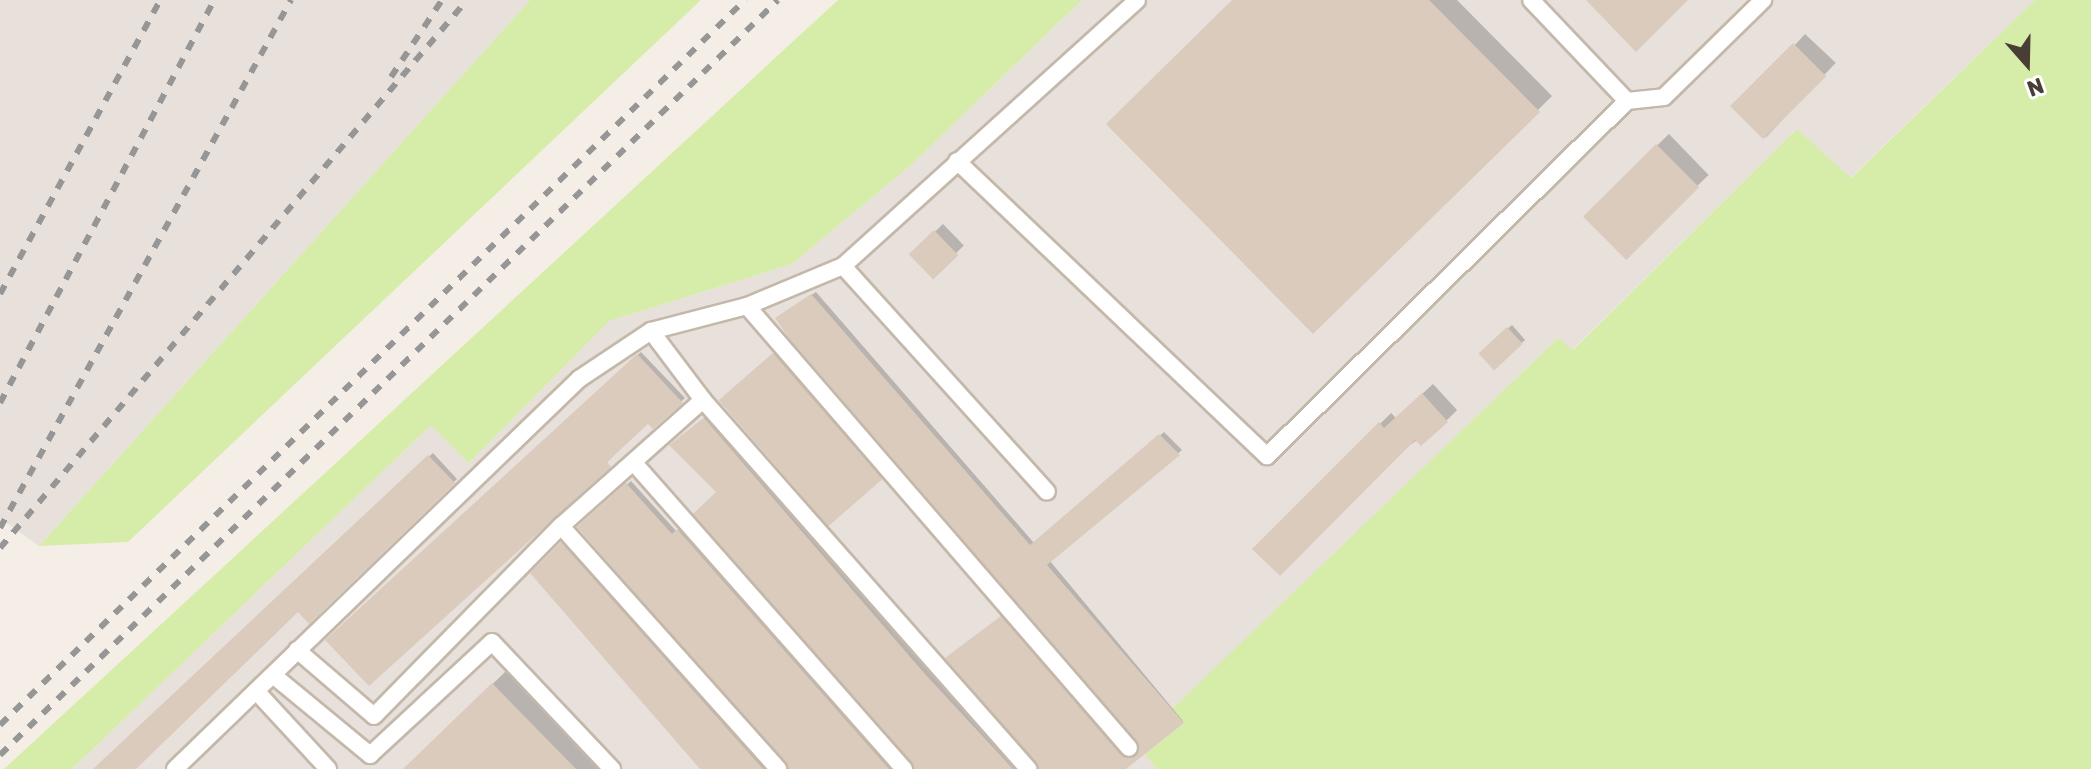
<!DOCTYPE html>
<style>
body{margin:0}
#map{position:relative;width:2091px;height:769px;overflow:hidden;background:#f5eee6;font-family:Rubik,sans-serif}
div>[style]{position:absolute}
.industrial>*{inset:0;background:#e7e0db}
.green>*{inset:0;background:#d6edaa}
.shadow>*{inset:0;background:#0003;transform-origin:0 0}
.building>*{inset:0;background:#dacbbd;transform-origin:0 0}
.roads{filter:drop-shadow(2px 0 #c4b8aa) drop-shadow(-2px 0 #c4b8aa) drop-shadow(0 2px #c4b8aa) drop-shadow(0 -2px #c4b8aa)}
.service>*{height:16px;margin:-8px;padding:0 8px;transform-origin:8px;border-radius:8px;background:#fff}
.rail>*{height:6px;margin-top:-3px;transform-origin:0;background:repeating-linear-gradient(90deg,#969696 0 10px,transparent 0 20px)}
span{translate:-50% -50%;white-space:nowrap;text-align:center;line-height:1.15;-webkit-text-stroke:6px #fff;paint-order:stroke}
.north{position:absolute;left:1987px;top:24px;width:80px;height:80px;-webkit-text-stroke:6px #fff;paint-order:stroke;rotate:160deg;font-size:22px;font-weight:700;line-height:32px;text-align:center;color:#483e34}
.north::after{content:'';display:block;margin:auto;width:28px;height:36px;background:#483e34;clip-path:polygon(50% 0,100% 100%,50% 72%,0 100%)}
</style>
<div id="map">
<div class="industrial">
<div style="clip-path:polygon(0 0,530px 0,39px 546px,0 518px)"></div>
<div style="clip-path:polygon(1082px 0,2035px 0,1850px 178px,1797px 129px,1572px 350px,1558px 338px,1173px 709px,1184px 723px,1146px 753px,1157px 769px,72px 769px,432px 424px,469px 463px,609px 321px,792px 264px,910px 166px)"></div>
</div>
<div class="green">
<div style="clip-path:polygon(530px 0,701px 0,128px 542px,39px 546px)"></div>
<div style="clip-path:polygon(838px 0,1082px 0,910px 166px,792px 264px,609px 321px,469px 463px,431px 425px,72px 769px,4px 769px)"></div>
<div style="clip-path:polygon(2035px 0,2091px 0,2091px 769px,1157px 769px,1145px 754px,1184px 723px,1172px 709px,1558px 338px,1573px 350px,1797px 129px,1851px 178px)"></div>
</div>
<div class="shadow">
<div style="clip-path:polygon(1235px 0,1457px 0,1552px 96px,1313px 332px)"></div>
<div style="left:1805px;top:34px;width:42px;height:102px;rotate:43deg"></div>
<div style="left:1669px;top:134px;width:57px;height:117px;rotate:46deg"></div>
<div style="left:943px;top:224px;width:30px;height:43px;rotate:46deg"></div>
<div style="clip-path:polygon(816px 292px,1034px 543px,1164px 432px,1182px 450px,1050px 561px,1183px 721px,1116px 769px,1038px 769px,951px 654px,1005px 614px,1125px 752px,1139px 753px,1139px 740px,781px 315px)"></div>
<div style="left:1512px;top:325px;width:20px;height:42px;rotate:49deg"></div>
<div style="left:777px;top:351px;width:164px;height:75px;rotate:49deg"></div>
<div style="clip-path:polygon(641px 352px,685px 398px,654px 426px,648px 421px,516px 553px,512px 549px,327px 640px)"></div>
<div style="clip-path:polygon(1433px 384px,1457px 410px,1447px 420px,1255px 549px,1391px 413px,1396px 418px)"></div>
<div style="clip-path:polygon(708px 415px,1020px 769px,914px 769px,719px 492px,675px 441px)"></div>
<div style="clip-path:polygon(433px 453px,457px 479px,309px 621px,298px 609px,134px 769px,96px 769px)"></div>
<div style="clip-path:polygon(631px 481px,677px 532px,682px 527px,896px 769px,788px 769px,579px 527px)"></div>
<div style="clip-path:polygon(565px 540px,770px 769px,703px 769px,533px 573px)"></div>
<div style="clip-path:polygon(506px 671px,601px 769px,405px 769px,407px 767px)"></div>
</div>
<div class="building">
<div style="clip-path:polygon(1232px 0,1429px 0,1540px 112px,1313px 334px,1106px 124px)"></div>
<div style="clip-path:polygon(1586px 0,1688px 0,1636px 52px)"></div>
<div style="left:1793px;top:43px;width:47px;height:89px;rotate:45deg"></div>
<div style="left:1656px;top:144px;width:61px;height:103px;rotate:45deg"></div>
<div style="left:934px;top:230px;width:35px;height:35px;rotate:46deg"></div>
<div style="clip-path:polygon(811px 294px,1030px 545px,1159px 434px,1180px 455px,1047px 565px,1184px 723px,1126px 769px,1039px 769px,945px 658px,1001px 616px,1121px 755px,1139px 752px,1137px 741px,789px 338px,775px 318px)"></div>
<div style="left:1507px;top:327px;width:23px;height:39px;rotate:47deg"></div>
<div style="left:773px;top:353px;width:167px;height:72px;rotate:49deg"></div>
<div style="clip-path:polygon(637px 354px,683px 403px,653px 429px,648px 424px,607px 462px,611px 467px,369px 686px,325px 640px)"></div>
<div style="clip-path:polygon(1422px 393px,1448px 422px,1421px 446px,1415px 440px,1280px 576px,1252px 549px,1379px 422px,1384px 428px)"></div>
<div style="clip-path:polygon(704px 418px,924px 673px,1013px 769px,915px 769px,693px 514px,716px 492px,669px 445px)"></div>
<div style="clip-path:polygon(428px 455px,455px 483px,309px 624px,298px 612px,136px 769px,93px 769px)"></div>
<div style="clip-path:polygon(626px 483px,672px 534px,677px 529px,889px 769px,789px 769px,577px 527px)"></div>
<div style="clip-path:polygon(561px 542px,763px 769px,700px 769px,530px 573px)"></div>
<div style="clip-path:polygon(492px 683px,576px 769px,403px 769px)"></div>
</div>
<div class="roads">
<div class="service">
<div style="left:1627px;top:101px;width:37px;rotate:-6deg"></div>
<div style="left:1664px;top:97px;width:139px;rotate:-44.4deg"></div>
<div style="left:957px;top:161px;width:428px;rotate:43.6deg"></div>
<div style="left:1267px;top:456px;width:506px;rotate:-44.6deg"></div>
<div style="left:1627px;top:101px;width:139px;rotate:-133.5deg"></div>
<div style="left:843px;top:266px;width:304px;rotate:47.9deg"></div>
<div style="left:747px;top:306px;width:584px;rotate:49.16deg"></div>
<div style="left:651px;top:331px;width:86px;rotate:53deg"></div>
<div style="left:635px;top:464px;width:407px;rotate:48.6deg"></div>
<div style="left:561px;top:526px;width:190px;rotate:-41.6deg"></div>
<div style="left:703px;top:400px;width:492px;rotate:48.6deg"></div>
<div style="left:297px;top:650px;width:101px;rotate:40.6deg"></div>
<div style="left:374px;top:716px;width:267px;rotate:-45.5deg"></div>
<div style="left:561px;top:526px;width:326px;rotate:48.2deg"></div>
<div style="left:273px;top:675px;width:126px;rotate:39.5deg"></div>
<div style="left:370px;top:755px;width:166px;rotate:-42.8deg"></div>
<div style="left:492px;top:642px;width:175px;rotate:46.6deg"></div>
<div style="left:257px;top:692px;width:105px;rotate:47.3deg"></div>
<div style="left:175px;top:769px;width:562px;rotate:-43.99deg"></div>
<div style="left:579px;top:379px;width:87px;rotate:-33.7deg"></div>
<div style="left:651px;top:331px;width:99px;rotate:-14.6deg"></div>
<div style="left:747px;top:306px;width:104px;rotate:-22.6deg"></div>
<div style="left:843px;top:266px;width:396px;rotate:-42.1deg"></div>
</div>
</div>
<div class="rail">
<div style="left:391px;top:77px;width:92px;rotate:-56.5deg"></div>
<div style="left:0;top:294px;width:335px;rotate:-61.4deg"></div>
<div style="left:0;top:403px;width:456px;rotate:-62deg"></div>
<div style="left:0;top:528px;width:603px;rotate:-61.14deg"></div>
<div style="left:0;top:548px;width:720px;rotate:-49.56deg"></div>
<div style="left:0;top:725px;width:1040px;rotate:-44.22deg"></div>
<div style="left:0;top:755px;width:1084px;rotate:-44.14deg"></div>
</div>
<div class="north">N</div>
</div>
